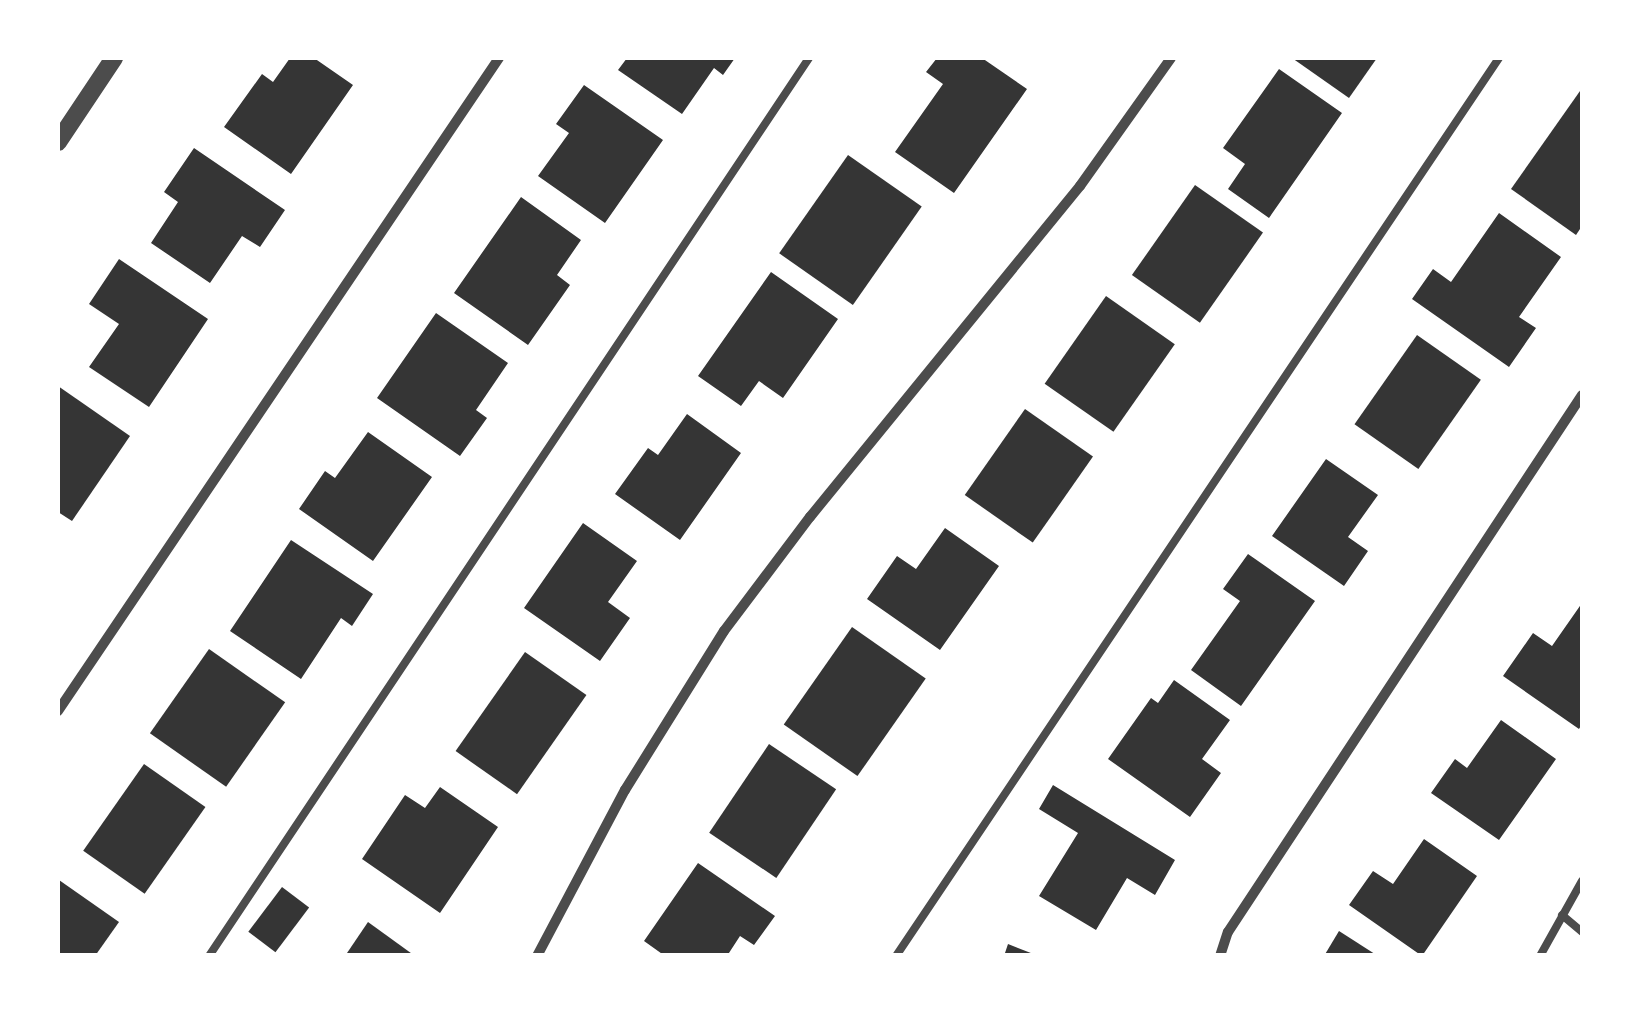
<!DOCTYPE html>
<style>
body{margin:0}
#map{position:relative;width:1640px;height:1013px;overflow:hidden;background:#fff;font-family:Manrope,sans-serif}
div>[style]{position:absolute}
.building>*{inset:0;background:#353535;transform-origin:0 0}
.service>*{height:8px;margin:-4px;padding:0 4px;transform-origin:4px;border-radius:4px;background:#4c4c4c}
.minor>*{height:10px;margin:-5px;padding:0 5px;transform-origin:5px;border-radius:5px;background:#4c4c4c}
.tertiary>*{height:18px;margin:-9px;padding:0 9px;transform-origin:9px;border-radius:9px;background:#4c4c4c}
span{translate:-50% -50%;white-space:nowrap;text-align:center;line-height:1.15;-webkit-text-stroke:9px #fff;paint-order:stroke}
.frame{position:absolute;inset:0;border:60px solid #fff;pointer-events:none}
</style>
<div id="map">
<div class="building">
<div style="clip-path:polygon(290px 58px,314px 58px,353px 85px,291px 174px,224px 127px,262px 74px,273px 82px)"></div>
<div style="clip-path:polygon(627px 58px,735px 58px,723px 75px,714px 68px,682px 114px,618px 70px)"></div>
<div style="clip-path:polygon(937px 58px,982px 58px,1027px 89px,954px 193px,895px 152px,943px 84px,926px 72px)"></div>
<div style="clip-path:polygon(1292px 58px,1377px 58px,1349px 98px)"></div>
<div style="clip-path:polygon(1279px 69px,1342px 113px,1269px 218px,1228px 189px,1245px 164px,1223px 148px)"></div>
<div style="clip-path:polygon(584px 85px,663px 140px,605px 223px,538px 176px,569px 133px,556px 124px)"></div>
<div style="clip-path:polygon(1580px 91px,1582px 226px,1576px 235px,1511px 189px)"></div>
<div style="clip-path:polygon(194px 148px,285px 210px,260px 247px,242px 236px,210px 283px,151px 243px,178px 202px,164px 192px)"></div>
<div style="left:848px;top:155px;width:90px;height:120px;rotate:35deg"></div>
<div style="left:1195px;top:185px;width:83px;height:110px;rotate:35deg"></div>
<div style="clip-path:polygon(521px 197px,581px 240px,557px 275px,570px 285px,528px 345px,454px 293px)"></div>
<div style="clip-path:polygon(1499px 213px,1561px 257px,1519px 317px,1536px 328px,1509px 367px,1412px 299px,1433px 269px,1451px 282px)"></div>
<div style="clip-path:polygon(119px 259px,208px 319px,149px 407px,89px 367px,119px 324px,89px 304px)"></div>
<div style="clip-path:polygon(771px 272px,838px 319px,783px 398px,759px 381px,741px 406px,698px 376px)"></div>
<div style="left:1106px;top:296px;width:84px;height:107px;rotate:35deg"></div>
<div style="clip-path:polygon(436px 313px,508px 363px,476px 410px,487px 418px,460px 456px,377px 398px)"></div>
<div style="left:1417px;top:335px;width:78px;height:109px;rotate:35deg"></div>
<div style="clip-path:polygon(58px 386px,130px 436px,72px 521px,58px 512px)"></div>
<div style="left:1025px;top:409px;width:83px;height:105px;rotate:35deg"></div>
<div style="clip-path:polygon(687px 414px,741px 453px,680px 540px,615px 494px,648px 448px,658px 455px)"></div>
<div style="clip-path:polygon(368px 432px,432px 477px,373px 561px,299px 509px,325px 471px,335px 478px)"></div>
<div style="clip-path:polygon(1326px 459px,1378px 495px,1348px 537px,1368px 551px,1344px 586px,1272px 536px)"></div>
<div style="clip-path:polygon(583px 523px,637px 561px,608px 602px,630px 618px,600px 661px,524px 608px)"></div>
<div style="clip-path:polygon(945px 528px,999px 566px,940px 650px,867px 599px,897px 556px,916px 569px)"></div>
<div style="clip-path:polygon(291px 540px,373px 594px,352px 626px,341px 618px,301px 679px,230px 631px)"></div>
<div style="clip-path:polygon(1248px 554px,1315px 601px,1241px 706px,1191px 670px,1240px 601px,1223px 589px)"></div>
<div style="clip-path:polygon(1582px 603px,1582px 724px,1579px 729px,1503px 676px,1533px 633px,1552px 646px)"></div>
<div style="left:852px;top:627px;width:90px;height:119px;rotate:35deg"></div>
<div style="left:209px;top:649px;width:93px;height:103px;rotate:35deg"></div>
<div style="left:525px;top:652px;width:75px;height:121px;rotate:35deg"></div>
<div style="clip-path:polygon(1174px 680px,1230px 720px,1202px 759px,1221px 773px,1190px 817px,1108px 759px,1151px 698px,1158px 703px)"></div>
<div style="clip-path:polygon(1501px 720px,1556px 759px,1499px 840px,1431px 793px,1455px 759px,1467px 768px)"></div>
<div style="left:769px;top:744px;width:81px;height:107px;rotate:34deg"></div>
<div style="left:144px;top:764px;width:75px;height:106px;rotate:35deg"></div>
<div style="clip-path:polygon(1053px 785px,1175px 860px,1155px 895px,1127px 878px,1096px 930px,1039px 896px,1078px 833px,1039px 809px)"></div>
<div style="clip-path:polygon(440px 787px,498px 827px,440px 913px,362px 859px,405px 795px,425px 808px)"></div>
<div style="clip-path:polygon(1424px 839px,1477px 876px,1422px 956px,1349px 905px,1373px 871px,1393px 884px)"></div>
<div style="clip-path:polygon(698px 863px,775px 916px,754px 945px,740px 936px,727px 956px,665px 956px,644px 941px)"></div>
<div style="clip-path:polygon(59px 880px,119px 922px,95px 956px,58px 956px)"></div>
<div style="left:282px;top:887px;width:34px;height:56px;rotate:37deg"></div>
<div style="clip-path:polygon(368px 922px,415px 956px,345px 956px)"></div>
<div style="clip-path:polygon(1339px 931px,1378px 956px,1324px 956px)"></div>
<div style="clip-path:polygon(1008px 944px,1036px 955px,1036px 956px,1004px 956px)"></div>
</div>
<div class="service">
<div style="left:1562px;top:915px;width:26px;rotate:40deg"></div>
<div style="left:209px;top:956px;width:1080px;rotate:-56.25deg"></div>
<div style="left:896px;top:956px;width:1082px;rotate:-56.12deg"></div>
<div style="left:1540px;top:956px;width:86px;rotate:-60.8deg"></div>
</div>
<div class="minor">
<div style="left:58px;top:711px;width:788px;rotate:-55.97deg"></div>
<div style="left:537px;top:956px;width:188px;rotate:-62.1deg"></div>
<div style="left:625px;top:790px;width:187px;rotate:-58.1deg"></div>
<div style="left:724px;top:631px;width:143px;rotate:-53deg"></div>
<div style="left:810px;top:517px;width:427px;rotate:-50.8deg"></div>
<div style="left:1080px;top:186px;width:157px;rotate:-54.6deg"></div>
<div style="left:1220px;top:956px;width:25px;rotate:-72deg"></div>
<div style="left:1228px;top:932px;width:643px;rotate:-56.61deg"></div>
</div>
<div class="tertiary">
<div style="left:58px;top:142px;width:101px;rotate:-56.3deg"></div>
</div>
<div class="frame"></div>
</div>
